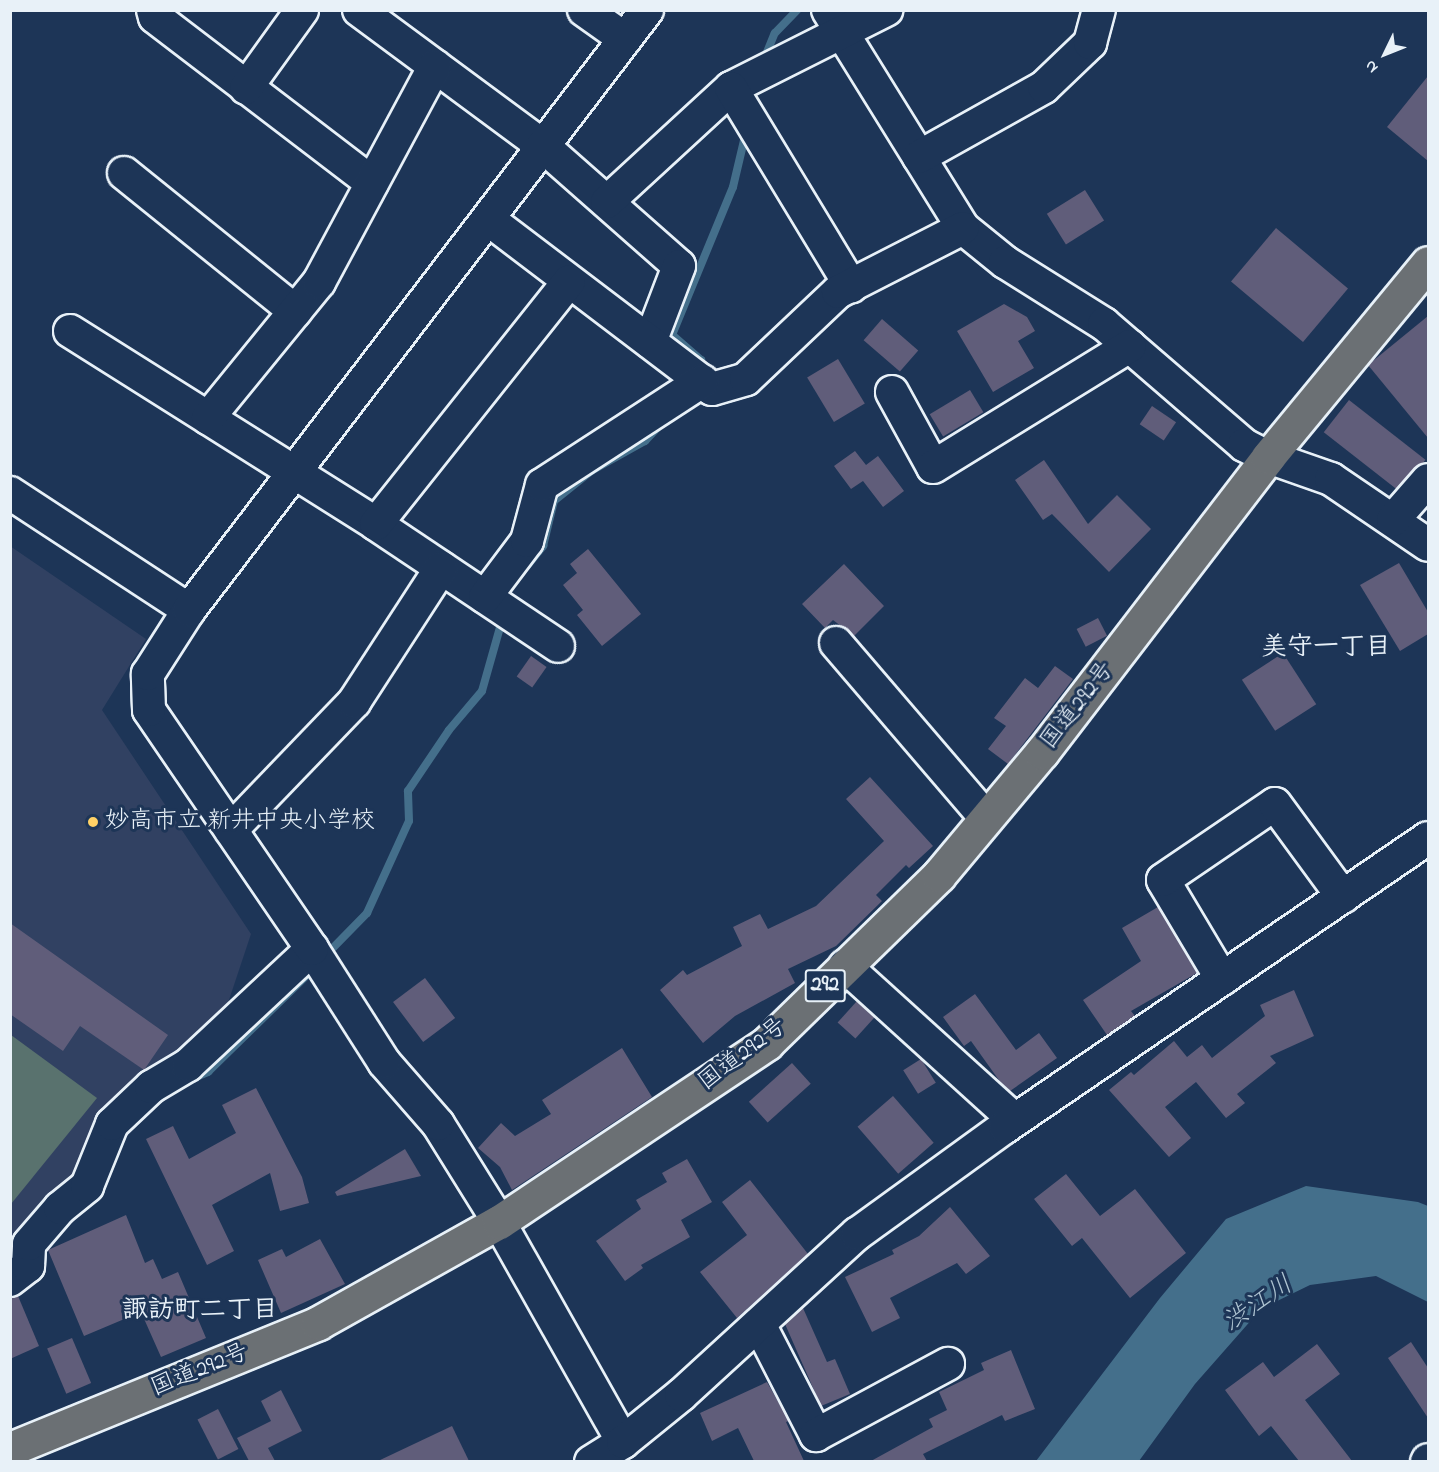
<!DOCTYPE html>
<meta charset="utf-8">
<style>
body{margin:0}
#map{position:relative;width:1439px;height:1472px;overflow:hidden;background:#1d3557;font-family:"Indie Flower","Klee One",sans-serif}
div>[style]{position:absolute}
.built>*{inset:0;background:#314162}
.green>*{inset:0;background:#59726e}
.water>*{inset:0;background:#446f8b}
.stream>*{height:8px;margin:-4px;padding:0 4px;transform-origin:4px;border-radius:4px;background:#446f8b}
.building>*{inset:0;background:#605d7a;transform-origin:0 0}
.roads{filter:drop-shadow(2px 0 #e8f1f8) drop-shadow(-2px 0 #e8f1f8) drop-shadow(0 2px #e8f1f8) drop-shadow(0 -2px #e8f1f8)}
.street>*{height:32px;margin:-16px;padding:0 16px;transform-origin:16px;border-radius:16px;background:#1d3557}
.highway>*{height:33px;margin:-16.5px;padding:0 16.5px;transform-origin:16.5px;border-radius:16.5px;background:#6b7074}
.dots>*{width:16px;height:16px;translate:-50% -50%;box-sizing:border-box;border:3px solid #1d3557;border-radius:50%}
span{translate:-50% -50%;white-space:nowrap;text-align:center;line-height:1.15;-webkit-text-stroke:6px #1d3557;paint-order:stroke}
.shield-label span{padding:2px 4px;background:#1d3557;border:2px solid;border-radius:4px;-webkit-text-stroke-width:0}
.shield-label{font-size:22px;color:#e8f1f8;font-weight:700}
.street-label{font-size:24px;color:#e8f1f8}
.poi-label{font-size:24px;color:#e8f1f8}
.left{translate:0 -50%;text-align:left}
.neighbourhood-label{font-size:26px;color:#e8f1f8;font-weight:700}
.water-label{font-size:26px;color:#afc4d2;font-style:italic}
.frame{position:absolute;inset:0;border:12px solid #e8f1f8;pointer-events:none}
.north{position:absolute;left:1355px;top:24px;width:60px;height:60px;-webkit-text-stroke:4px #1d3557;paint-order:stroke;rotate:227deg;font-size:16px;font-weight:700;line-height:24px;text-align:center;color:#e8f1f8}
.north::after{content:'';display:block;margin:auto;width:21px;height:27px;background:#e8f1f8;clip-path:polygon(50% 0,100% 100%,50% 72%,0 100%)}
</style>
<div id="map">
<div class="built">
<div style="clip-path:polygon(10px 546px,146px 639px,102px 710px,251px 934px,228px 1003px,83px 1174px,20px 1229px,19px 1265px,10px 1270px)"></div>
</div>
<div class="green">
<div style="clip-path:polygon(11px 1035px,97px 1098px,11px 1204px)"></div>
</div>
<div class="water">
<div style="clip-path:polygon(1306px 1186px,1418px 1202px,1428px 1206px,1428px 1302px,1376px 1276px,1310px 1285px,1261px 1309px,1195px 1384px,1139px 1461px,1036px 1461px,1160px 1298px,1226px 1219px)"></div>
</div>
<div class="stream">
<div style="left:763px;top:62px;width:31px;rotate:-68deg"></div>
<div style="left:775px;top:33px;width:32px;rotate:-46deg"></div>
<div style="left:697px;top:370px;width:11px;rotate:-68deg"></div>
<div style="left:701px;top:360px;width:38px;rotate:-139deg"></div>
<div style="left:672px;top:335px;width:160px;rotate:-67.6deg"></div>
<div style="left:733px;top:187px;width:57px;rotate:-76.7deg"></div>
<div style="left:527px;top:566px;width:26px;rotate:-51deg"></div>
<div style="left:543px;top:546px;width:46px;rotate:-76.3deg"></div>
<div style="left:554px;top:501px;width:48px;rotate:-39deg"></div>
<div style="left:591px;top:471px;width:62px;rotate:-29.1deg"></div>
<div style="left:645px;top:441px;width:25px;rotate:-47deg"></div>
<div style="left:323px;top:958px;width:63px;rotate:-45.6deg"></div>
<div style="left:367px;top:913px;width:101px;rotate:-65.5deg"></div>
<div style="left:409px;top:821px;width:30px;rotate:-92deg"></div>
<div style="left:408px;top:791px;width:73px;rotate:-56.1deg"></div>
<div style="left:449px;top:730px;width:51px;rotate:-49.8deg"></div>
<div style="left:482px;top:691px;width:77px;rotate:-74.2deg"></div>
<div style="left:189px;top:1080px;width:21px;rotate:-23deg"></div>
<div style="left:208px;top:1072px;width:140px;rotate:-44.4deg"></div>
</div>
<div class="building">
<div style="clip-path:polygon(1428px 76px,1428px 161px,1387px 127px)"></div>
<div style="left:1085px;top:190px;width:36px;height:45px;rotate:58deg"></div>
<div style="left:1276px;top:228px;width:94px;height:70px;rotate:40deg"></div>
<div style="clip-path:polygon(1004px 304px,1027px 317px,1035px 331px,1018px 341px,1034px 368px,993px 392px,957px 331px)"></div>
<div style="clip-path:polygon(1428px 316px,1428px 438px,1368px 365px)"></div>
<div style="left:882px;top:319px;width:48px;height:28px;rotate:41deg"></div>
<div style="left:838px;top:359px;width:52px;height:36px;rotate:59deg"></div>
<div style="left:970px;top:390px;width:26px;height:47px;rotate:59deg"></div>
<div style="left:1349px;top:400px;width:97px;height:41px;rotate:38deg"></div>
<div style="left:1152px;top:406px;width:29px;height:22px;rotate:34deg"></div>
<div style="clip-path:polygon(855px 451px,866px 465px,878px 456px,904px 491px,883px 507px,863px 481px,851px 489px,834px 466px)"></div>
<div style="clip-path:polygon(1044px 460px,1088px 524px,1117px 495px,1151px 529px,1109px 572px,1052px 514px,1043px 520px,1015px 480px)"></div>
<div style="clip-path:polygon(588px 549px,641px 614px,602px 646px,577px 615px,583px 610px,563px 585px,577px 573px,570px 564px)"></div>
<div style="clip-path:polygon(1399px 563px,1428px 612px,1428px 634px,1400px 651px,1360px 585px)"></div>
<div style="clip-path:polygon(844px 564px,884px 606px,854px 636px,833px 620px,825px 628px,802px 604px)"></div>
<div style="left:1098px;top:618px;width:20px;height:24px;rotate:63deg"></div>
<div style="left:1283px;top:653px;width:61px;height:49px;rotate:57deg"></div>
<div style="left:531px;top:656px;width:19px;height:25px;rotate:35deg"></div>
<div style="clip-path:polygon(1055px 666px,1073px 679px,1008px 764px,988px 749px,1006px 726px,994px 718px,1025px 678px,1038px 688px)"></div>
<div style="clip-path:polygon(870px 777px,933px 846px,909px 868px,906px 865px,876px 895px,882px 901px,836px 946px,788px 969px,795px 983px,735px 1016px,703px 1043px,660px 990px,683px 970px,687px 975px,742px 946px,733px 927px,760px 914px,768px 929px,816px 906px,884px 841px,846px 799px)"></div>
<div style="clip-path:polygon(1158px 907px,1197px 973px,1131px 1011px,1135px 1016px,1107px 1035px,1083px 1000px,1141px 961px,1122px 928px)"></div>
<div style="clip-path:polygon(10px 923px,168px 1035px,144px 1070px,80px 1026px,63px 1051px,10px 1014px)"></div>
<div style="left:425px;top:978px;width:50px;height:40px;rotate:53deg"></div>
<div style="clip-path:polygon(1294px 990px,1314px 1036px,1270px 1056px,1276px 1063px,1237px 1094px,1245px 1103px,1226px 1118px,1196px 1082px,1165px 1107px,1191px 1138px,1169px 1157px,1109px 1090px,1131px 1072px,1134px 1075px,1174px 1041px,1187px 1057px,1202px 1045px,1212px 1058px,1265px 1016px,1260px 1005px)"></div>
<div style="clip-path:polygon(975px 994px,1016px 1050px,1039px 1033px,1057px 1058px,1010px 1091px,1001px 1083px,971px 1041px,964px 1046px,943px 1017px)"></div>
<div style="left:857px;top:1001px;width:24px;height:29px;rotate:42deg"></div>
<div style="clip-path:polygon(622px 1048px,652px 1097px,512px 1190px,500px 1167px,478px 1148px,501px 1123px,515px 1136px,551px 1114px,542px 1100px)"></div>
<div style="left:921px;top:1059px;width:28px;height:21px;rotate:58deg"></div>
<div style="left:792px;top:1063px;width:28px;height:58px;rotate:48deg"></div>
<div style="clip-path:polygon(256px 1088px,302px 1177px,309px 1203px,280px 1211px,270px 1173px,212px 1205px,234px 1251px,207px 1265px,146px 1139px,173px 1126px,189px 1159px,236px 1133px,222px 1105px)"></div>
<div style="left:893px;top:1096px;width:62px;height:47px;rotate:49deg"></div>
<div style="clip-path:polygon(405px 1149px,421px 1176px,337px 1196px,335px 1192px)"></div>
<div style="clip-path:polygon(687px 1159px,712px 1202px,681px 1220px,690px 1237px,641px 1265px,643px 1268px,625px 1281px,596px 1241px,641px 1209px,636px 1200px,667px 1182px,662px 1173px)"></div>
<div style="clip-path:polygon(1066px 1174px,1100px 1216px,1135px 1189px,1186px 1253px,1130px 1298px,1082px 1238px,1072px 1246px,1034px 1199px)"></div>
<div style="clip-path:polygon(750px 1180px,808px 1254px,737px 1318px,700px 1272px,747px 1235px,722px 1202px)"></div>
<div style="clip-path:polygon(950px 1207px,990px 1256px,966px 1274px,957px 1263px,890px 1298px,900px 1318px,872px 1332px,845px 1277px,894px 1254px,892px 1250px,919px 1236px)"></div>
<div style="clip-path:polygon(126px 1215px,145px 1263px,153px 1259px,162px 1279px,178px 1272px,206px 1338px,161px 1357px,141px 1312px,84px 1336px,48px 1250px)"></div>
<div style="clip-path:polygon(320px 1239px,345px 1284px,281px 1313px,258px 1260px,282px 1249px,286px 1257px)"></div>
<div style="clip-path:polygon(18px 1296px,39px 1346px,10px 1359px,10px 1298px)"></div>
<div style="clip-path:polygon(803px 1308px,827px 1362px,835px 1359px,850px 1394px,821px 1406px,785px 1324px)"></div>
<div style="left:72px;top:1338px;width:49px;height:27px;rotate:67deg"></div>
<div style="clip-path:polygon(1411px 1342px,1428px 1368px,1428px 1418px,1388px 1358px)"></div>
<div style="clip-path:polygon(1317px 1344px,1340px 1374px,1305px 1400px,1352px 1461px,1299px 1461px,1271px 1426px,1259px 1436px,1225px 1390px,1263px 1362px,1274px 1377px)"></div>
<div style="clip-path:polygon(1011px 1350px,1035px 1409px,1005px 1421px,1002px 1415px,923px 1454px,927px 1461px,871px 1461px,933px 1427px,929px 1419px,947px 1410px,939px 1392px,984px 1370px,981px 1363px)"></div>
<div style="clip-path:polygon(767px 1382px,789px 1421px,786px 1422px,804px 1461px,754px 1461px,738px 1428px,712px 1441px,700px 1413px)"></div>
<div style="clip-path:polygon(281px 1390px,302px 1431px,268px 1448px,275px 1461px,249px 1461px,237px 1438px,271px 1421px,261px 1401px)"></div>
<div style="left:218px;top:1409px;width:45px;height:23px;rotate:63deg"></div>
<div style="clip-path:polygon(452px 1426px,469px 1461px,378px 1461px)"></div>
</div>
<div class="roads">
<div class="street">
<div style="left:153px;top:10px;width:7px;rotate:74deg"></div>
<div style="left:155px;top:17px;width:273px;rotate:37.4deg"></div>
<div style="left:359px;top:10px;width:229px;rotate:36.5deg"></div>
<div style="left:543px;top:146px;width:181px;rotate:41.4deg"></div>
<div style="left:679px;top:266px;width:81px;rotate:110.9deg"></div>
<div style="left:584px;top:10px;width:50px;rotate:35.3deg"></div>
<div style="left:828px;top:10px;width:256px;rotate:58.2deg"></div>
<div style="left:963px;top:228px;width:54px;rotate:39deg"></div>
<div style="left:1005px;top:262px;width:117px;rotate:32.1deg"></div>
<div style="left:1104px;top:324px;width:185px;rotate:40.8deg"></div>
<div style="left:1244px;top:445px;width:27px;rotate:27deg"></div>
<div style="left:1268px;top:457px;width:67px;rotate:19.2deg"></div>
<div style="left:1331px;top:479px;width:117px;rotate:34.2deg"></div>
<div style="left:246px;top:88px;width:96px;rotate:-54.3deg"></div>
<div style="left:731px;top:88px;width:174px;rotate:-26.7deg"></div>
<div style="left:919px;top:157px;width:143px;rotate:-29.2deg"></div>
<div style="left:1044px;top:87px;width:64px;rotate:-43.7deg"></div>
<div style="left:1090px;top:43px;width:34px;rotate:-75deg"></div>
<div style="left:124px;top:173px;width:220px;rotate:38.9deg"></div>
<div style="left:607px;top:202px;width:168px;rotate:-42.6deg"></div>
<div style="left:731px;top:88px;width:232px;rotate:58.8deg"></div>
<div style="left:488px;top:219px;width:281px;rotate:37.2deg"></div>
<div style="left:712px;top:389px;width:35px;rotate:-16deg"></div>
<div style="left:746px;top:379px;width:127px;rotate:-43.4deg"></div>
<div style="left:838px;top:292px;width:140px;rotate:-27.1deg"></div>
<div style="left:70px;top:331px;width:362px;rotate:32.2deg"></div>
<div style="left:376px;top:524px;width:219px;rotate:33.8deg"></div>
<div style="left:892px;top:392px;width:85px;rotate:61.3deg"></div>
<div style="left:933px;top:467px;width:231px;rotate:-31.6deg"></div>
<div style="left:208px;top:418px;width:176px;rotate:-50.8deg"></div>
<div style="left:319px;top:282px;width:245px;rotate:-61.8deg"></div>
<div style="left:10px;top:493px;width:214px;rotate:33.2deg"></div>
<div style="left:1393px;top:520px;width:53px;rotate:-48.8deg"></div>
<div style="left:376px;top:524px;width:310px;rotate:-51.5deg"></div>
<div style="left:485px;top:597px;width:70px;rotate:-53.1deg"></div>
<div style="left:527px;top:541px;width:58px;rotate:-75deg"></div>
<div style="left:542px;top:485px;width:191px;rotate:-33deg"></div>
<div style="left:836px;top:643px;width:230px;rotate:49.4deg"></div>
<div style="left:231px;top:830px;width:178px;rotate:-46.1deg"></div>
<div style="left:354px;top:702px;width:160px;rotate:-57deg"></div>
<div style="left:845px;top:966px;width:229px;rotate:42.2deg"></div>
<div style="left:1222px;top:979px;width:115px;rotate:-120.8deg"></div>
<div style="left:1163px;top:880px;width:135px;rotate:-34.2deg"></div>
<div style="left:1275px;top:804px;width:115px;rotate:53.8deg"></div>
<div style="left:10px;top:1280px;width:23px;rotate:-38deg"></div>
<div style="left:28px;top:1266px;width:22px;rotate:-87deg"></div>
<div style="left:29px;top:1244px;width:48px;rotate:-49.3deg"></div>
<div style="left:60px;top:1208px;width:35px;rotate:-39deg"></div>
<div style="left:87px;top:1186px;width:67px;rotate:-68deg"></div>
<div style="left:112px;top:1124px;width:54px;rotate:-43.5deg"></div>
<div style="left:151px;top:1087px;width:43px;rotate:-30.7deg"></div>
<div style="left:188px;top:1065px;width:170px;rotate:-43.1deg"></div>
<div style="left:759px;top:1324px;width:125px;rotate:62.8deg"></div>
<div style="left:816px;top:1435px;width:150px;rotate:-28.3deg"></div>
<div style="left:623px;top:1442px;width:253px;rotate:-119.4deg"></div>
<div style="left:499px;top:1222px;width:115px;rotate:-121.9deg"></div>
<div style="left:438px;top:1124px;width:82px;rotate:-131.1deg"></div>
<div style="left:384px;top:1062px;width:134px;rotate:-122.5deg"></div>
<div style="left:312px;top:949px;width:289px;rotate:-124.3deg"></div>
<div style="left:149px;top:710px;width:36px;rotate:-92deg"></div>
<div style="left:148px;top:674px;width:76px;rotate:-57.4deg"></div>
<div style="left:189px;top:610px;width:755px;rotate:-52.64deg"></div>
<div style="left:591px;top:1462px;width:38px;rotate:-32deg"></div>
<div style="left:623px;top:1442px;width:75px;rotate:-39deg"></div>
<div style="left:681px;top:1395px;width:239px;rotate:-42.5deg"></div>
<div style="left:857px;top:1234px;width:183px;rotate:-35.9deg"></div>
<div style="left:1005px;top:1127px;width:512px;rotate:-34.34deg"></div>
<div style="left:1427px;top:1462px;width:2px;rotate:-63deg"></div>
</div>
<div class="highway">
<div style="left:10px;top:1449px;width:333px;rotate:-22.2deg"></div>
<div style="left:318px;top:1323px;width:207px;rotate:-29.2deg"></div>
<div style="left:499px;top:1222px;width:322px;rotate:-33.7deg"></div>
<div style="left:767px;top:1043px;width:240px;rotate:-44.3deg"></div>
<div style="left:939px;top:875px;width:160px;rotate:-50.1deg"></div>
<div style="left:1042px;top:752px;width:372px;rotate:-52.5deg"></div>
<div style="left:1268px;top:457px;width:251px;rotate:-50.5deg"></div>
</div>
</div>
<div class="dots">
<div style="left:93px;top:822px;background:#ffd166"></div>
</div>
<div class="shield-label">
<span style="left:825px;top:986px">292</span>
</div>
<div class="street-label">
<span style="left:1078px;top:706px;rotate:-52deg">国道292号</span>
<span style="left:743px;top:1055px;rotate:-37deg">国道292号</span>
<span style="left:200px;top:1371px;rotate:-22deg">国道292号</span>
</div>
<div class="poi-label">
<span class="left" style="left:105px;top:822px">妙高市立 新井中央小学校</span>
</div>
<div class="neighbourhood-label">
<span style="left:1326px;top:649px">美守一丁目</span>
<span style="left:200px;top:1312px">諏訪町二丁目</span>
</div>
<div class="water-label">
<span style="left:1259px;top:1305px;rotate:-34deg">渋江川</span>
</div>
<div class="frame"></div>
<div class="north">N</div>
</div>
